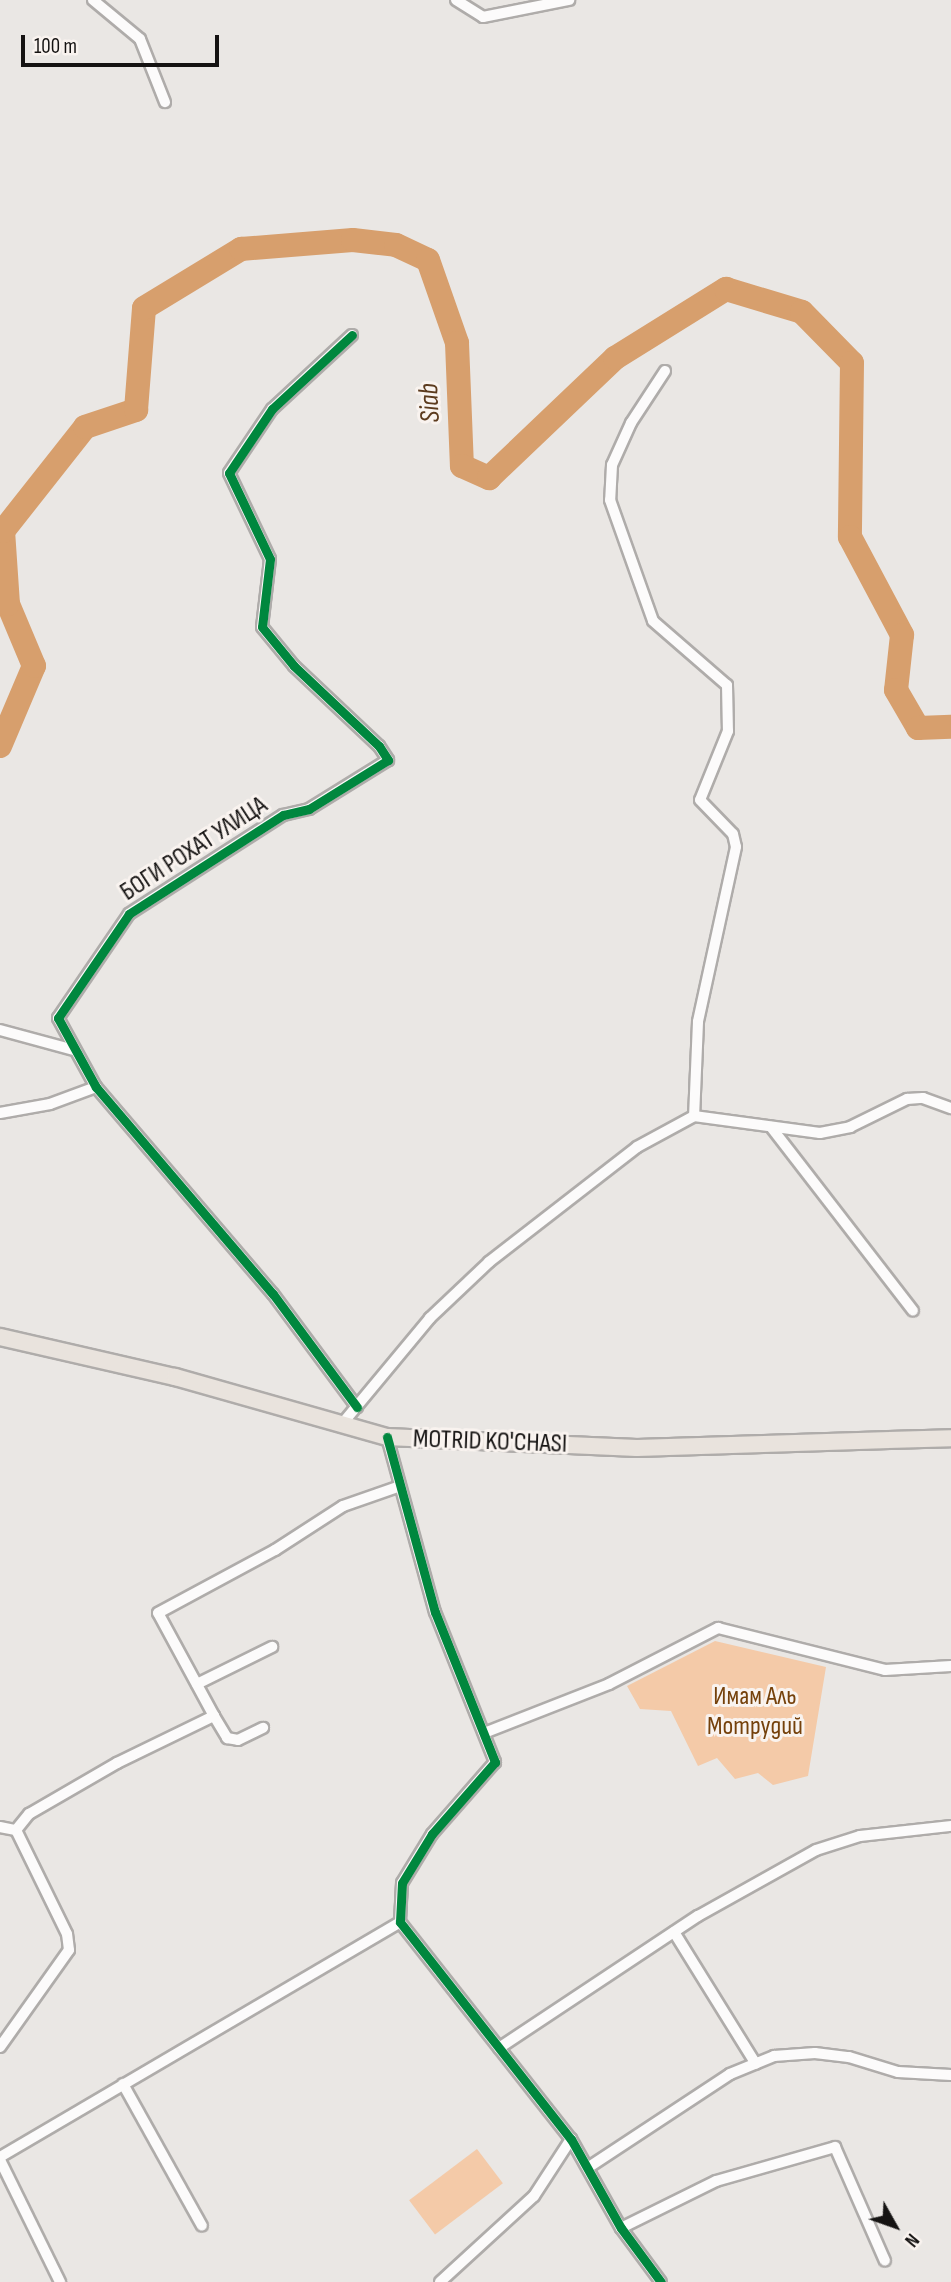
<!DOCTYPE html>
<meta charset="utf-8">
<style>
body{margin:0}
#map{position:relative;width:951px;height:2282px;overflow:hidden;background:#eae7e4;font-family:"Sofia Sans Condensed",sans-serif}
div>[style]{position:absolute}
.green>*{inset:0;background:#f4caa8;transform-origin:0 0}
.river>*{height:24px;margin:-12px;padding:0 12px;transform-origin:12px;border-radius:12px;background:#d79f6d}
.roads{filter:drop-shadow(2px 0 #afacaa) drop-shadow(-2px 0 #afacaa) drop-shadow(0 2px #afacaa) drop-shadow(0 -2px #afacaa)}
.minor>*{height:10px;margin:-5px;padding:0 5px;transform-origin:5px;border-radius:5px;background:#fcfbfb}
.primary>*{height:16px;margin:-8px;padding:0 8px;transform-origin:8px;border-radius:8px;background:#e9e3dd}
.cycleway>*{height:9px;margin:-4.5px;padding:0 4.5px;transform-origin:4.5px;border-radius:4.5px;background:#00873e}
span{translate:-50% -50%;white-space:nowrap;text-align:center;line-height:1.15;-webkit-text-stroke:6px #f9f3ef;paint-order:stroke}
.street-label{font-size:26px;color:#151312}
.park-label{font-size:26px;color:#75410b}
.water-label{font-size:28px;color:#5c3b1e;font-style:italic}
.north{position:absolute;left:860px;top:2191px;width:70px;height:70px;-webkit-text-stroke:5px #f9f3ef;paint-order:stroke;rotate:130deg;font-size:19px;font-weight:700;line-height:28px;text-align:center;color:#151312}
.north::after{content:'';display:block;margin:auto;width:24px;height:32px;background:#151312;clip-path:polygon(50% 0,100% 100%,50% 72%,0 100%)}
.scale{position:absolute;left:21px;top:35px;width:198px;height:32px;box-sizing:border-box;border:4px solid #151312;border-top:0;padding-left:9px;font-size:21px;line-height:24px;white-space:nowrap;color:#151312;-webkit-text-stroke:5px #f9f3ef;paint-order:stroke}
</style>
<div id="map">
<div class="green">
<div style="clip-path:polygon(715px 1641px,826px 1667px,808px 1776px,773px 1785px,758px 1773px,735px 1779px,717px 1758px,698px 1766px,671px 1711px,640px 1709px,627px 1686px)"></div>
<div style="left:477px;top:2149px;width:43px;height:85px;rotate:53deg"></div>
</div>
<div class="river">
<div style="left:0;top:746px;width:87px;rotate:-67deg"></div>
<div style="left:34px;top:666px;width:67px;rotate:-112.8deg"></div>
<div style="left:8px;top:604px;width:73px;rotate:-93.9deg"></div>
<div style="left:3px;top:531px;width:132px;rotate:-51.7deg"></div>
<div style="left:85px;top:427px;width:54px;rotate:-18.4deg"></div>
<div style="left:136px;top:410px;width:102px;rotate:-85.5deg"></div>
<div style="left:144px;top:308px;width:114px;rotate:-31.3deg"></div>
<div style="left:241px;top:249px;width:112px;rotate:-4.6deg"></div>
<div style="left:353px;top:240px;width:43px;rotate:6.6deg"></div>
<div style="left:396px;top:245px;width:35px;rotate:25deg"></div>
<div style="left:428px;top:260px;width:88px;rotate:70.7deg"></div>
<div style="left:457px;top:343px;width:123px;rotate:87.7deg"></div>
<div style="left:462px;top:466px;width:30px;rotate:24deg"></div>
<div style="left:489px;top:478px;width:174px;rotate:-43.6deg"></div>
<div style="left:615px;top:358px;width:131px;rotate:-31.9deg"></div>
<div style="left:726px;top:289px;width:79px;rotate:16.8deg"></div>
<div style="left:802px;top:312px;width:71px;rotate:45.6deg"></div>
<div style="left:852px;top:363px;width:174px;rotate:90.7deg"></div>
<div style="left:850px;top:537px;width:111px;rotate:62deg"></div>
<div style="left:902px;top:635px;width:55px;rotate:96.2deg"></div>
<div style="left:896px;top:690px;width:44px;rotate:59.9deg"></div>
<div style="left:918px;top:728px;width:33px;rotate:-2deg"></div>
</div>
<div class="roads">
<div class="minor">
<div style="left:93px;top:0;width:61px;rotate:39.7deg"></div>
<div style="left:140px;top:39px;width:68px;rotate:68.4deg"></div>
<div style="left:456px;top:0;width:32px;rotate:32deg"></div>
<div style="left:483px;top:17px;width:88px;rotate:-11.2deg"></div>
<div style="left:352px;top:335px;width:109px;rotate:137.2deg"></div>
<div style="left:272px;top:409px;width:77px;rotate:123.9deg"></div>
<div style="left:229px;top:473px;width:95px;rotate:64.5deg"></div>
<div style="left:270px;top:559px;width:68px;rotate:96.7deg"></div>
<div style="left:262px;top:627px;width:50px;rotate:50.6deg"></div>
<div style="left:294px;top:666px;width:117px;rotate:43.3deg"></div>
<div style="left:379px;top:746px;width:17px;rotate:57deg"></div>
<div style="left:388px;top:760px;width:93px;rotate:148.2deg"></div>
<div style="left:309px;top:809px;width:27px;rotate:167deg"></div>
<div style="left:283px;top:815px;width:183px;rotate:147.3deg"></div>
<div style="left:129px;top:914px;width:126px;rotate:124.3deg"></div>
<div style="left:58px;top:1018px;width:79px;rotate:61.2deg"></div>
<div style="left:96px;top:1087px;width:272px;rotate:49.5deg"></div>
<div style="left:273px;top:1294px;width:141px;rotate:53.4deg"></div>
<div style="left:665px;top:371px;width:62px;rotate:123.2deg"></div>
<div style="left:631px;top:423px;width:46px;rotate:114.3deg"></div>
<div style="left:612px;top:465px;width:35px;rotate:93deg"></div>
<div style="left:610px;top:500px;width:128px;rotate:70.4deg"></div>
<div style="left:653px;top:621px;width:98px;rotate:40.9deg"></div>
<div style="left:727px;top:685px;width:46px;rotate:88.8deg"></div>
<div style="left:728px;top:731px;width:74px;rotate:112.1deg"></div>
<div style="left:700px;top:800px;width:47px;rotate:45.9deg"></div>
<div style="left:733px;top:834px;width:13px;rotate:77deg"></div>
<div style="left:736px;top:847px;width:179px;rotate:102.3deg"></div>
<div style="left:698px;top:1022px;width:94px;rotate:92.4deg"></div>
<div style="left:0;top:1030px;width:77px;rotate:15.1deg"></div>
<div style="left:0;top:1113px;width:51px;rotate:-10.2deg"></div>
<div style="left:50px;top:1104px;width:49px;rotate:-20.3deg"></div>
<div style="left:771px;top:1127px;width:232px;rotate:52.3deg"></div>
<div style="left:342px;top:1424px;width:138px;rotate:-50.3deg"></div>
<div style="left:430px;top:1318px;width:81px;rotate:-43.5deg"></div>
<div style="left:489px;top:1262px;width:187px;rotate:-37.8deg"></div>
<div style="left:637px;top:1147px;width:65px;rotate:-28.5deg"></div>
<div style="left:694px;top:1116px;width:127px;rotate:7.7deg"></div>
<div style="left:820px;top:1133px;width:31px;rotate:-11deg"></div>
<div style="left:850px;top:1127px;width:64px;rotate:-26.2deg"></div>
<div style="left:907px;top:1099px;width:16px;rotate:-4deg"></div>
<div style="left:923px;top:1098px;width:30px;rotate:20deg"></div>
<div style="left:387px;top:1437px;width:181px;rotate:74.7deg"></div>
<div style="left:435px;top:1612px;width:162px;rotate:68.2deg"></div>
<div style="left:495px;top:1762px;width:96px;rotate:131.2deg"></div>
<div style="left:432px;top:1834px;width:57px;rotate:121.5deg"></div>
<div style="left:402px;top:1883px;width:39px;rotate:93deg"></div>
<div style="left:400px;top:1922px;width:276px;rotate:51.8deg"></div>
<div style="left:571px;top:2139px;width:102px;rotate:60.7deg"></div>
<div style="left:621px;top:2228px;width:67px;rotate:53.5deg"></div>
<div style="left:197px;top:1684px;width:84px;rotate:-26.3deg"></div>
<div style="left:214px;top:1716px;width:26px;rotate:59deg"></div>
<div style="left:227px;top:1738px;width:11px;rotate:10deg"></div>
<div style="left:238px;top:1740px;width:28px;rotate:-26deg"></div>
<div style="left:484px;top:1733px;width:134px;rotate:-21.4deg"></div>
<div style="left:609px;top:1684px;width:123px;rotate:-27.2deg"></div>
<div style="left:718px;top:1628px;width:172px;rotate:14.1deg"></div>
<div style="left:885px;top:1670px;width:66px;rotate:-3.5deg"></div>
<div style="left:0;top:1827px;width:16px;rotate:11deg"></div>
<div style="left:674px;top:1932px;width:155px;rotate:58.2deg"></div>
<div style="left:0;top:2047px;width:119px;rotate:-54.6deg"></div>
<div style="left:69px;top:1950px;width:16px;rotate:-97deg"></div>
<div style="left:67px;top:1934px;width:116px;rotate:-116.1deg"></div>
<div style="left:16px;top:1830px;width:21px;rotate:-51deg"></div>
<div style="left:29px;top:1814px;width:102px;rotate:-30.1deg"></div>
<div style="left:117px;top:1763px;width:108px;rotate:-25.9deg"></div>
<div style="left:214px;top:1716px;width:117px;rotate:-118.5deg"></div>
<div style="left:158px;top:1613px;width:133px;rotate:-28.3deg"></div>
<div style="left:275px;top:1550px;width:81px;rotate:-32.9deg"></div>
<div style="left:343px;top:1506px;width:60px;rotate:-19.3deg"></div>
<div style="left:499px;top:2048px;width:239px;rotate:-33.6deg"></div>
<div style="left:698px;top:1916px;width:135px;rotate:-29.2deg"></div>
<div style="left:816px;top:1850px;width:46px;rotate:-17.7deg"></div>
<div style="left:860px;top:1836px;width:92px;rotate:-6.3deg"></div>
<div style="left:123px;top:2084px;width:162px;rotate:60.9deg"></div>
<div style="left:0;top:2157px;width:464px;rotate:-30.4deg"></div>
<div style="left:0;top:2160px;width:136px;rotate:63.8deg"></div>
<div style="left:589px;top:2167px;width:169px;rotate:-33.4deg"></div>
<div style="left:730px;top:2074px;width:48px;rotate:-22.2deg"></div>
<div style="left:774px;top:2056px;width:41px;rotate:-4.2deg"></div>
<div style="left:815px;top:2053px;width:34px;rotate:7deg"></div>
<div style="left:849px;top:2057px;width:51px;rotate:17deg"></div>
<div style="left:898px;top:2072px;width:53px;rotate:3.2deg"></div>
<div style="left:621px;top:2228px;width:106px;rotate:-26.3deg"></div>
<div style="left:716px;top:2181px;width:124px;rotate:-15.9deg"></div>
<div style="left:835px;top:2147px;width:124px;rotate:66.3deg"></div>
<div style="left:440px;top:2282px;width:127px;rotate:-42.5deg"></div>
<div style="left:534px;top:2196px;width:68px;rotate:-57deg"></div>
</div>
<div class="primary">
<div style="left:0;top:1337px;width:180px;rotate:12.9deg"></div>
<div style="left:175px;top:1377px;width:220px;rotate:15.8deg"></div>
<div style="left:387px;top:1437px;width:250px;rotate:2.5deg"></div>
<div style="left:637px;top:1448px;width:314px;rotate:-1.8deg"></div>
</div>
</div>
<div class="cycleway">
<div style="left:352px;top:335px;width:109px;rotate:137.2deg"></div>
<div style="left:272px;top:409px;width:77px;rotate:123.9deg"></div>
<div style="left:229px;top:473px;width:95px;rotate:64.5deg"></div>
<div style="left:270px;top:559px;width:68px;rotate:96.7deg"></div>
<div style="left:262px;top:627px;width:50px;rotate:50.6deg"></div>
<div style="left:294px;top:666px;width:117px;rotate:43.3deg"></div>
<div style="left:379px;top:746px;width:17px;rotate:57deg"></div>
<div style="left:388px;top:760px;width:93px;rotate:148.2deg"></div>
<div style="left:309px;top:809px;width:27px;rotate:167deg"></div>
<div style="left:283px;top:815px;width:183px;rotate:147.3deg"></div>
<div style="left:129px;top:914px;width:126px;rotate:124.3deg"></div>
<div style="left:58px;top:1018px;width:79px;rotate:61.2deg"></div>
<div style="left:96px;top:1087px;width:272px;rotate:49.5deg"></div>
<div style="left:273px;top:1294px;width:141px;rotate:53.4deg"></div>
<div style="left:387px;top:1437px;width:181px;rotate:74.7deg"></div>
<div style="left:435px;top:1612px;width:162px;rotate:68.2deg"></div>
<div style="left:495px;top:1762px;width:96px;rotate:131.2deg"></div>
<div style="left:432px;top:1834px;width:57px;rotate:121.5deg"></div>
<div style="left:402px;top:1883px;width:39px;rotate:93deg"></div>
<div style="left:400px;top:1922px;width:276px;rotate:51.8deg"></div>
<div style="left:571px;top:2139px;width:102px;rotate:60.7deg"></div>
<div style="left:621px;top:2228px;width:67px;rotate:53.5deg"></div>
</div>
<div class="street-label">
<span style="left:194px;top:849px;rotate:-33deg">БОГИ РОХАТ УЛИЦА</span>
<span style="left:490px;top:1442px;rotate:2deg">MOTRID KO'CHASI</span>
</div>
<div class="park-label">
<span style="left:755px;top:1712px">Имам Аль<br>Мотрудий</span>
</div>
<div class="water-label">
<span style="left:430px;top:403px;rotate:-93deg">Siab</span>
</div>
<div class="north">N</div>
<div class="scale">100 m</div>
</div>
